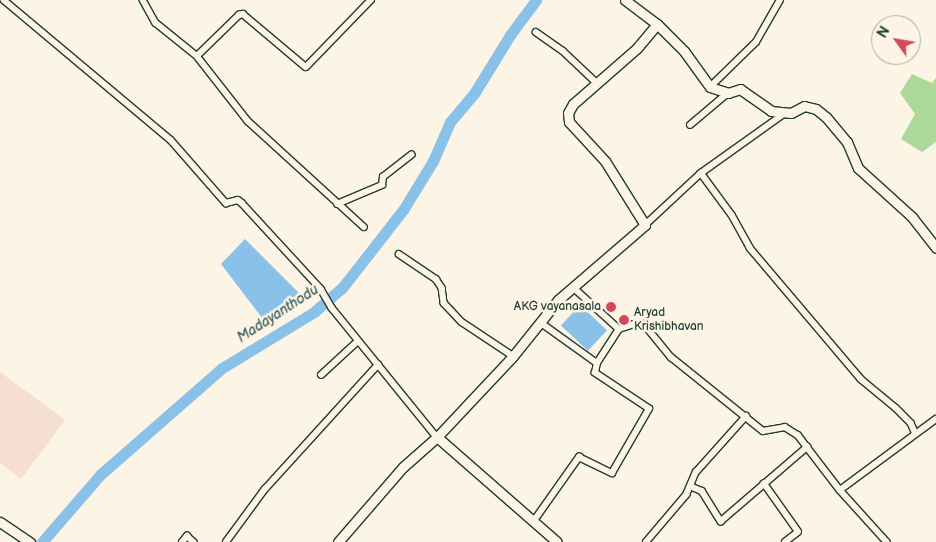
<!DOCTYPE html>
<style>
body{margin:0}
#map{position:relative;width:936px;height:542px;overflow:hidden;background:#fcf5e5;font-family:"Balsamiq Sans",sans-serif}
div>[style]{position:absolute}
.built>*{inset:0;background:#f5ded2}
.green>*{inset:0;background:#abd999}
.water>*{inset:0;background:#8ac1e8;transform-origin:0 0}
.river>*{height:11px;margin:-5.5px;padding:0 5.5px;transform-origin:5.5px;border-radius:5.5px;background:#8ac1e8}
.roads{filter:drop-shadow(1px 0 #1f3d34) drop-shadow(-1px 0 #1f3d34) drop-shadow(0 1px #1f3d34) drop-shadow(0 -1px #1f3d34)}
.street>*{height:5.5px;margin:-2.75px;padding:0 2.75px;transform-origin:2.75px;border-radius:2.75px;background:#fcf5e5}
.secondary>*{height:9px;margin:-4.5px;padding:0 4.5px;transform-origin:4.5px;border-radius:4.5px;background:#fcf5e5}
.primary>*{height:9px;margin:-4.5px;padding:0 4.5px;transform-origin:4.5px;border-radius:4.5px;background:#fcf5e5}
.dots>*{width:14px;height:14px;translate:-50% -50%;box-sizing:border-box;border:2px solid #fcf5e5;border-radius:50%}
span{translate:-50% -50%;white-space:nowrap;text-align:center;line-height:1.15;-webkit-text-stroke:5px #fcf5e5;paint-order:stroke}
.poi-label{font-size:12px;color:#1f3d34}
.right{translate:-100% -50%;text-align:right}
.left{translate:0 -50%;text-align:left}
.water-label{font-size:14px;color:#3a5e61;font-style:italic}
.north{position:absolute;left:871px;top:15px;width:50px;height:50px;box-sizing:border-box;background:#fcf5e5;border:1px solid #a4ab9e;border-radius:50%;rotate:302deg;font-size:14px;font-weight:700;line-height:20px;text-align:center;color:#1f3d34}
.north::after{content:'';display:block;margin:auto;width:18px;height:22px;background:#d1495b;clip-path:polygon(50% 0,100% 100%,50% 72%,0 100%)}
</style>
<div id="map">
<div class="built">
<div style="clip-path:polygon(0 372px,65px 420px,21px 479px,0 463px)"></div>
</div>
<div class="green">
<div style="clip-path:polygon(912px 74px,932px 83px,936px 78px,936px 142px,922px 152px,901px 139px,915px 114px,900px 93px)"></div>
</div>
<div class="water">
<div style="clip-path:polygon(245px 239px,304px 298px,266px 323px,221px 264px)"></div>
<div style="left:580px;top:305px;width:37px;height:28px;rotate:43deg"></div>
</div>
<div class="river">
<div style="left:42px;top:542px;width:90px;rotate:-49.1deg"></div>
<div style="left:101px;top:474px;width:161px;rotate:-41.2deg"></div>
<div style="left:222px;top:368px;width:108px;rotate:-31.3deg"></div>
<div style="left:314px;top:312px;width:37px;rotate:-41deg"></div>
<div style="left:342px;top:288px;width:99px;rotate:-52deg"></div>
<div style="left:403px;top:210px;width:57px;rotate:-58.5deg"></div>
<div style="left:433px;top:161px;width:43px;rotate:-66.4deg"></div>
<div style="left:450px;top:122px;width:39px;rotate:-50deg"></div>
<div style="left:475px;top:92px;width:67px;rotate:-58.4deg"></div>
<div style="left:510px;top:35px;width:44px;rotate:-53.4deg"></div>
</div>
<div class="roads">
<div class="street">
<div style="left:4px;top:0;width:218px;rotate:40deg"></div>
<div style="left:171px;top:140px;width:84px;rotate:48.9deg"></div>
<div style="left:226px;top:203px;width:12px;rotate:-14deg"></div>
<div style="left:238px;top:200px;width:5px;rotate:37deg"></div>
<div style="left:242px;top:203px;width:117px;rotate:47.4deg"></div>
<div style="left:321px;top:289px;width:22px;rotate:60deg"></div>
<div style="left:332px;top:308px;width:166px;rotate:50.9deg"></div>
<div style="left:143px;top:0;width:26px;rotate:61deg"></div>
<div style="left:156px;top:23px;width:53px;rotate:38.8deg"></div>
<div style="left:197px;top:56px;width:83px;rotate:51.9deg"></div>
<div style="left:248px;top:121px;width:157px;rotate:42.4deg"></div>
<div style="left:536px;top:32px;width:33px;rotate:35deg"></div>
<div style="left:563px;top:51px;width:47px;rotate:43.3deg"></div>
<div style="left:197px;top:56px;width:59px;rotate:-44.3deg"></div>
<div style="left:239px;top:15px;width:4px;rotate:-14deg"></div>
<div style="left:243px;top:14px;width:82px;rotate:40.1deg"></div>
<div style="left:306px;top:67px;width:93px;rotate:-45.9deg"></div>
<div style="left:710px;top:87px;width:64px;rotate:-44.4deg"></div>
<div style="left:756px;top:42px;width:48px;rotate:-60.3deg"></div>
<div style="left:690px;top:125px;width:50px;rotate:-40.1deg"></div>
<div style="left:701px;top:173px;width:52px;rotate:53.6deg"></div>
<div style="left:732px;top:215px;width:38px;rotate:61deg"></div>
<div style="left:750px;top:248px;width:172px;rotate:49.7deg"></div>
<div style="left:861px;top:379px;width:45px;rotate:39.6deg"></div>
<div style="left:896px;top:408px;width:21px;rotate:45deg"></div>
<div style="left:911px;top:423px;width:10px;rotate:66deg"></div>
<div style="left:337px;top:204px;width:49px;rotate:-22.9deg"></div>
<div style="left:382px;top:185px;width:8px;rotate:-83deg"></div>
<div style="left:383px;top:177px;width:36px;rotate:-38deg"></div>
<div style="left:645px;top:225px;width:76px;rotate:-42.9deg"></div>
<div style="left:701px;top:173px;width:103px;rotate:-35.5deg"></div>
<div style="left:399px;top:254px;width:45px;rotate:34deg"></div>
<div style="left:436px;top:279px;width:11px;rotate:56deg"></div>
<div style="left:442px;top:288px;width:15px;rotate:82deg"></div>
<div style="left:444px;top:303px;width:26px;rotate:47deg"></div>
<div style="left:462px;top:322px;width:61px;rotate:33.7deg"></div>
<div style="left:573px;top:287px;width:62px;rotate:42.4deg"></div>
<div style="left:540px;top:322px;width:70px;rotate:35.7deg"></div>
<div style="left:321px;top:375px;width:50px;rotate:-42.6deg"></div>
<div style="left:690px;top:486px;width:13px;rotate:23deg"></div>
<div style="left:702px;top:491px;width:36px;rotate:58deg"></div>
<div style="left:721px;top:521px;width:57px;rotate:-40.7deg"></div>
<div style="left:840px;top:490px;width:70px;rotate:47.9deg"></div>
<div style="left:533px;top:522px;width:80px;rotate:-54.7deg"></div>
<div style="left:579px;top:457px;width:37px;rotate:26deg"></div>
<div style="left:612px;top:473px;width:74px;rotate:-60deg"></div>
<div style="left:649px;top:409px;width:65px;rotate:-146.3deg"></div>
<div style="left:595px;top:373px;width:10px;rotate:-79deg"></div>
<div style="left:597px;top:363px;width:40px;rotate:-57.1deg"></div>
<div style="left:619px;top:329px;width:16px;rotate:-18deg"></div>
<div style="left:634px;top:324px;width:10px"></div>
<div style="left:644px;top:324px;width:43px;rotate:50.7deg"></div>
<div style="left:671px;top:357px;width:118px;rotate:38.8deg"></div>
<div style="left:763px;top:431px;width:22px;rotate:-10deg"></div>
<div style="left:785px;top:427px;width:15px;rotate:32deg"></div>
<div style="left:798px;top:435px;width:15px;rotate:53deg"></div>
<div style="left:182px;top:542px;width:8px;rotate:-50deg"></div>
<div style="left:187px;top:536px;width:9px;rotate:41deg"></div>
<div style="left:226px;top:542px;width:66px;rotate:-53.7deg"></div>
<div style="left:265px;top:489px;width:168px;rotate:-47.7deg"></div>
<div style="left:646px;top:542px;width:62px;rotate:-49.6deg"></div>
<div style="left:686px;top:495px;width:25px;rotate:-67deg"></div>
<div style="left:696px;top:472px;width:75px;rotate:-48.2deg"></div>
<div style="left:785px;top:542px;width:16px;rotate:-38deg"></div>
<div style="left:798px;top:532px;width:59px;rotate:-125.3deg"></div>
<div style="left:764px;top:484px;width:57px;rotate:-40.7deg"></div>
<div style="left:807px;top:447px;width:54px;rotate:52.5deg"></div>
<div style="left:840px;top:490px;width:119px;rotate:-36.5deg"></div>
</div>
<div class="secondary">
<div style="left:625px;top:0;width:40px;rotate:37deg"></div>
<div style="left:657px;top:24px;width:38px;rotate:45deg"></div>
<div style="left:684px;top:51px;width:44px;rotate:54.2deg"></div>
<div style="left:710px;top:87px;width:19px;rotate:18deg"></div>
<div style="left:728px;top:93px;width:13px;rotate:-18deg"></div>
<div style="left:740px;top:89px;width:38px;rotate:35deg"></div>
<div style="left:771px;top:111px;width:20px;rotate:6deg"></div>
<div style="left:791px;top:113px;width:15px;rotate:-28deg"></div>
<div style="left:804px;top:106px;width:12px;rotate:14deg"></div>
<div style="left:816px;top:109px;width:13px;rotate:39deg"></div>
<div style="left:826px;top:117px;width:33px;rotate:50deg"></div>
<div style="left:847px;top:142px;width:28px;rotate:67deg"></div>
<div style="left:858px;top:168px;width:73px;rotate:42.2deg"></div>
<div style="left:912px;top:217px;width:39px;rotate:52deg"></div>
<div style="left:437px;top:437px;width:159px;rotate:41.2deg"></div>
<div style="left:338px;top:542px;width:99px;rotate:-49.1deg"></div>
<div style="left:403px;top:467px;width:45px;rotate:-41.4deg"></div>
<div style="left:437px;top:437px;width:111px;rotate:-46.8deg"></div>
<div style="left:513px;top:356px;width:72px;rotate:-51.2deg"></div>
<div style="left:558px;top:300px;width:115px;rotate:-40.8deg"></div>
<div style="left:645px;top:225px;width:75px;rotate:-122deg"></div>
<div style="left:605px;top:161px;width:53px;rotate:-132.7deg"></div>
<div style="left:569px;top:122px;width:9px;rotate:-96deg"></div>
<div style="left:568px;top:113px;width:10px;rotate:-61deg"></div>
<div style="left:573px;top:104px;width:85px;rotate:-41.2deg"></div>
<div style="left:637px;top:48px;width:31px;rotate:-50deg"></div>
</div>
<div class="primary">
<div style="left:0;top:522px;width:36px;rotate:34deg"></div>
</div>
</div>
<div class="dots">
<div style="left:611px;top:307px;background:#d1495b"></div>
<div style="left:624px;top:320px;background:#d1495b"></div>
</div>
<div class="poi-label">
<span class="right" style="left:601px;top:307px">AKG vayanasala</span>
<span class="left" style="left:634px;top:320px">Aryad<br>Krishibhavan</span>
</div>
<div class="water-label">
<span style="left:278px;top:314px;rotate:-33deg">Madayanthodu</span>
</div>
<div class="north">N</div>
</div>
